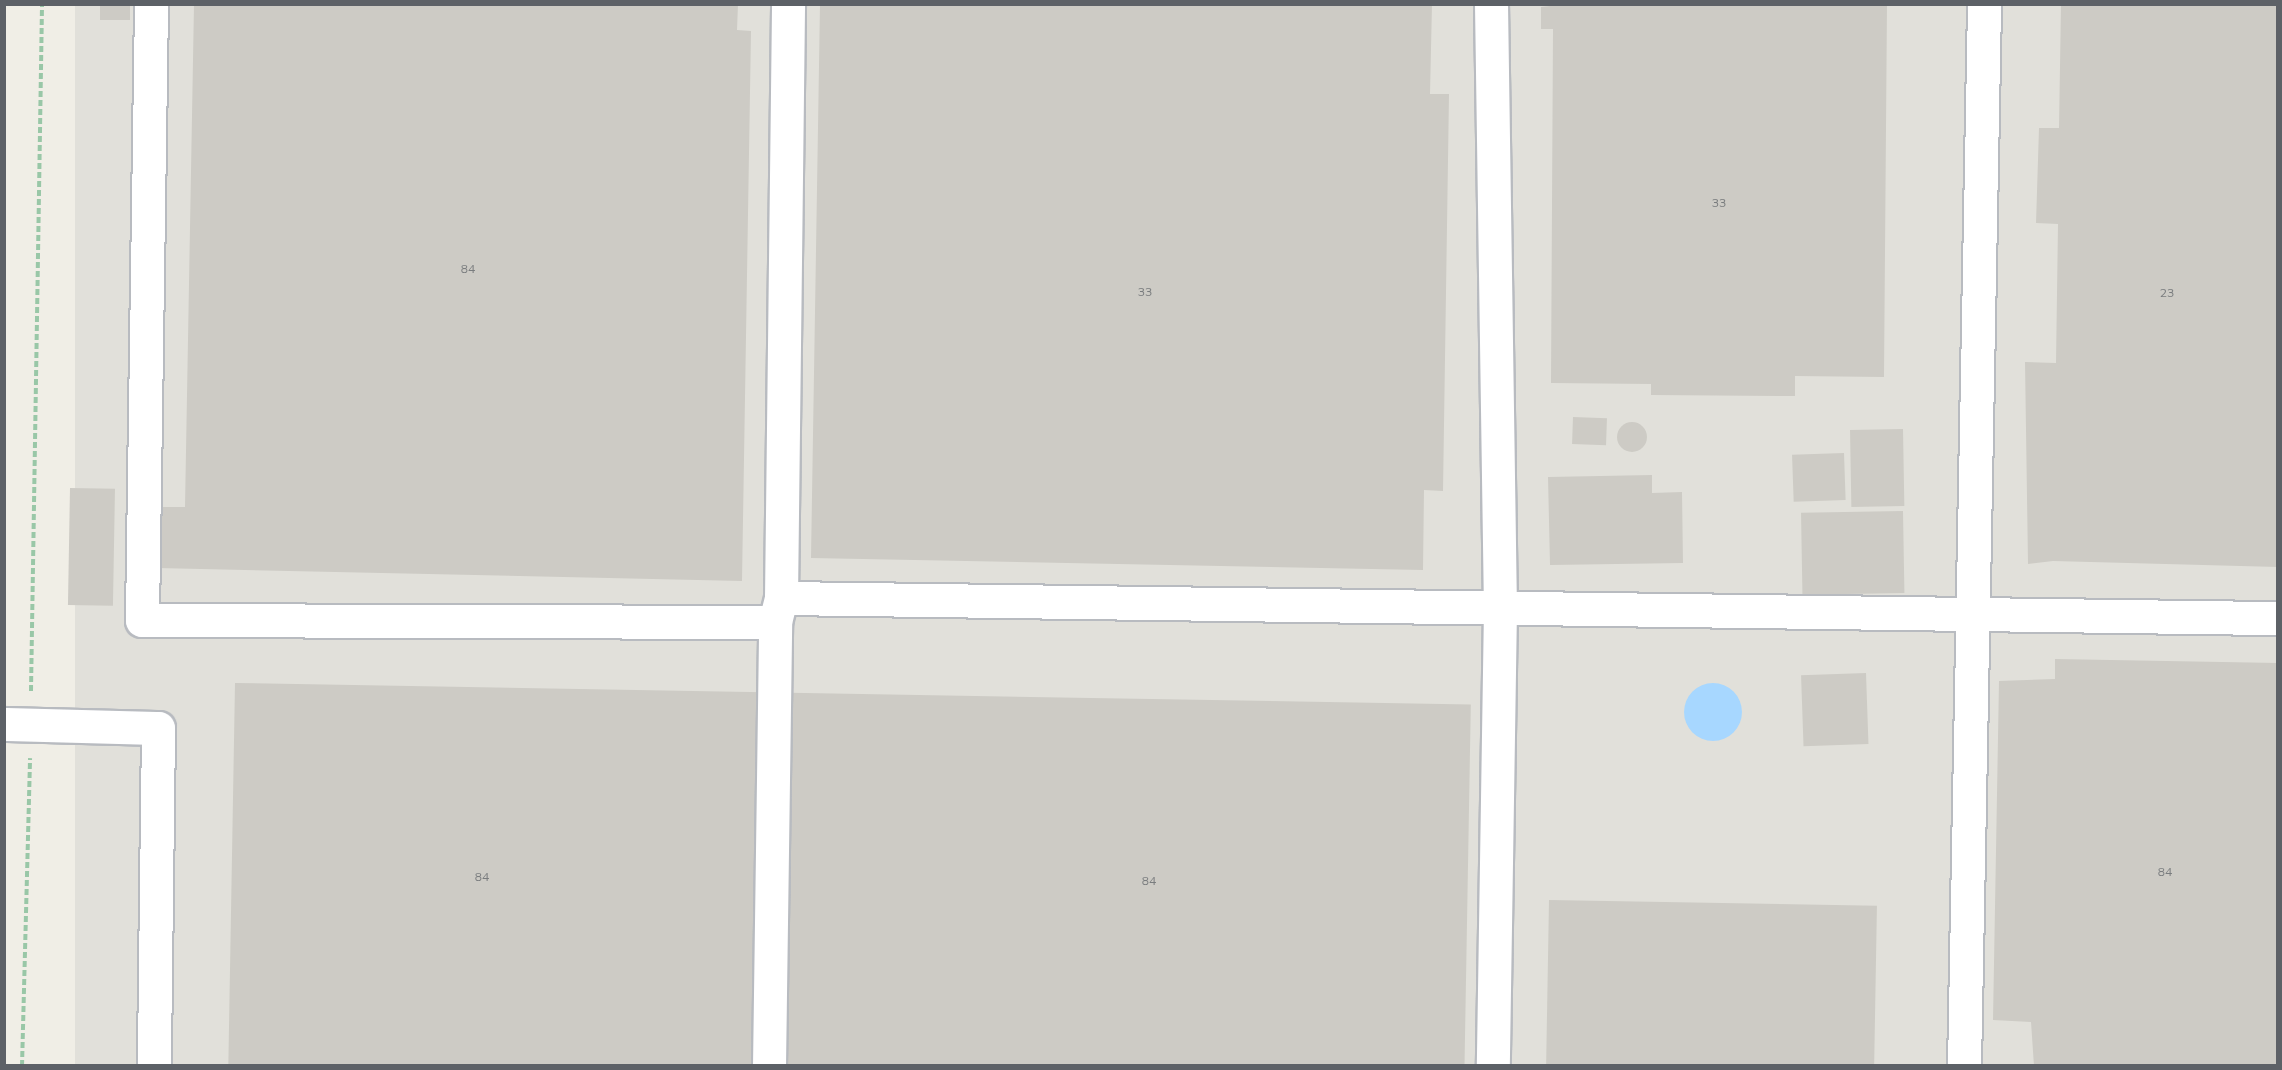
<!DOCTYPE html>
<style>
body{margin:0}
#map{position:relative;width:2282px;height:1070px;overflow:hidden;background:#f0eee6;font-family:Mulish,sans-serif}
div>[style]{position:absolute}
.industrial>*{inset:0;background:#e1e0da;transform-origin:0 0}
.water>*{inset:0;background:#a7d7ff}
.round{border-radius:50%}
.building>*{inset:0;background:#cdcbc5;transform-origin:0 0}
.path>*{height:4px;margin-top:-2px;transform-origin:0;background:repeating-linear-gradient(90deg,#99c7a7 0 6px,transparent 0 9px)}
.roads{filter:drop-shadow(2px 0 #b8bbc0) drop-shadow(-2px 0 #b8bbc0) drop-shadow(0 2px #b8bbc0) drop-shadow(0 -2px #b8bbc0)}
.minor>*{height:33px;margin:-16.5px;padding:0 16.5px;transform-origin:16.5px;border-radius:16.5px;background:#fff}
span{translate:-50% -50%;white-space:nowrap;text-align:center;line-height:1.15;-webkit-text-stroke:4.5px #fff;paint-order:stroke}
.number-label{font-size:12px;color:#797c7e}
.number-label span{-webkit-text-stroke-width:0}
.frame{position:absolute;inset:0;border:6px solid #5d6167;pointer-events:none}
</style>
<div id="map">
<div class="industrial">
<div style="left:75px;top:5px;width:2202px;height:1060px"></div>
</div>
<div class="water">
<div class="round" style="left:1684px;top:683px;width:58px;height:58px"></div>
</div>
<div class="building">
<div style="left:100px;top:4px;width:30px;height:16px"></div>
<div style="clip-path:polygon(194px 4px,738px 4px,737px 30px,751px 31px,742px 581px,157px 568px,158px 507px,185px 507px)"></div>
<div style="clip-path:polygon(820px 4px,1432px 4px,1430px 94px,1449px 94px,1443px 491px,1424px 490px,1423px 570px,811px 558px)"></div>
<div style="clip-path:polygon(1567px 4px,1887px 4px,1884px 377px,1795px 376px,1795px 396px,1651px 395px,1651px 384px,1551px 383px,1553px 29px,1541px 29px,1541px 7px)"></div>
<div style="clip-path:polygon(2061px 4px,2278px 4px,2278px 567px,2053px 561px,2028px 564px,2025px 362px,2056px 363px,2058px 224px,2036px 223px,2039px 128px,2059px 128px)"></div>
<div style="left:1573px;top:417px;width:34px;height:27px;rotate:2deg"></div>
<div class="round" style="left:1617px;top:422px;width:30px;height:30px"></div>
<div style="left:1903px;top:429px;width:77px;height:53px;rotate:89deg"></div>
<div style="left:1844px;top:453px;width:47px;height:52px;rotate:88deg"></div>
<div style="clip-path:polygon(1652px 475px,1652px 493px,1682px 492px,1683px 563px,1550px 565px,1548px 477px)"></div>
<div style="left:70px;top:488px;width:45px;height:117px;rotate:1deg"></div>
<div style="left:1903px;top:511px;width:82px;height:102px;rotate:89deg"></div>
<div style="clip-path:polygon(2055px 659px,2278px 663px,2278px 1066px,2034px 1066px,2031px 1022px,1993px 1020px,1999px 681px,2055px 679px)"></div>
<div style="left:1866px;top:673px;width:71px;height:65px;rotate:88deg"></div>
<div style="left:235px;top:683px;width:1236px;height:383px;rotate:1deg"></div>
<div style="left:1549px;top:900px;width:328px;height:166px;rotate:1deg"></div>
</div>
<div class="path">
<div style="left:31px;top:691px;width:687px;rotate:-89.08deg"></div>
<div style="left:22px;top:1066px;width:308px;rotate:-88.5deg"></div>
</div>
<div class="roads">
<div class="minor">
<div style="left:151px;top:4px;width:616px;rotate:90.84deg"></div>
<div style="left:142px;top:620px;width:633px;rotate:0.18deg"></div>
<div style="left:1491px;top:4px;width:604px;rotate:89.15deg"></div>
<div style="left:1500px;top:608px;width:458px;rotate:90.9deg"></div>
<div style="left:781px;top:598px;width:1497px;rotate:0.77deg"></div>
<div style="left:4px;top:724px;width:154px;rotate:1.5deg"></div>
<div style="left:158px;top:728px;width:338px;rotate:90.7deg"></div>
<div style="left:769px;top:1066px;width:444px;rotate:-89.2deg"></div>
<div style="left:775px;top:622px;width:25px;rotate:-76deg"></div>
<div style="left:781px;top:598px;width:594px;rotate:-89.32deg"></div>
<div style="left:1964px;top:1066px;width:1062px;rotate:-88.92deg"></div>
</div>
</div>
<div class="number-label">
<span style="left:1719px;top:203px">33</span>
<span style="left:468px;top:269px">84</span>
<span style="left:1145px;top:292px">33</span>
<span style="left:2167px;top:293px">23</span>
<span style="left:2165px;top:872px">84</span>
<span style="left:482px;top:877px">84</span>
<span style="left:1149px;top:881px">84</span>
</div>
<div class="frame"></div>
</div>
